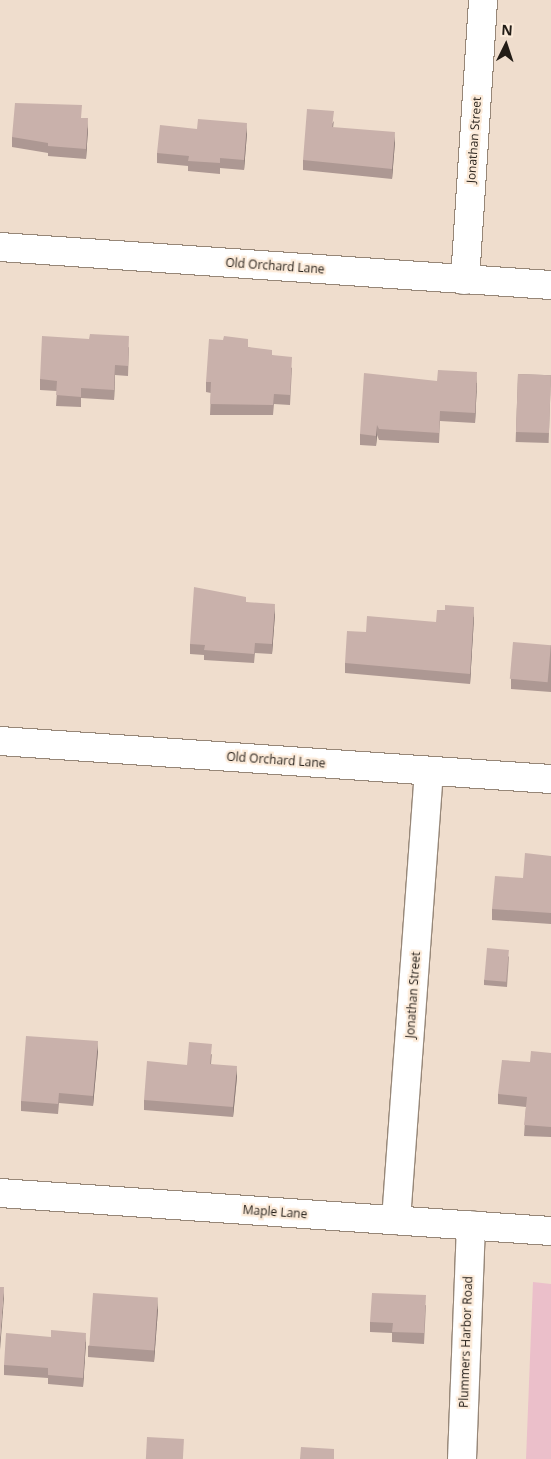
<!DOCTYPE html>
<style>
body{margin:0}
#map{position:relative;width:551px;height:1459px;overflow:hidden;background:#efddcd;font-family:"Open Sans",sans-serif}
div>[style]{position:absolute}
.green>*{inset:0;background:#ebbfca}
.roads{filter:drop-shadow(1px 0 #978778) drop-shadow(-1px 0 #978778) drop-shadow(0 1px #978778) drop-shadow(0 -1px #978778)}
.minor>*{height:28px;margin:-14px;padding:0 14px;transform-origin:14px;border-radius:14px;background:#fff}
.wall>*{inset:0;background:#ad9893;transform-origin:0 0}
.shaded-wall>*{inset:0;background:#8d7c78}
.building>*{inset:0;background:#c9b1ab;transform-origin:0 0}
span{translate:-50% -50%;white-space:nowrap;text-align:center;line-height:1.15;-webkit-text-stroke:4.5px #fcebda;paint-order:stroke}
.street-label{font-size:12px;color:#221c16}
.north{position:absolute;left:481px;top:20px;width:50px;height:50px;-webkit-text-stroke:4px #fcebda;paint-order:stroke;rotate:4deg;font-size:14px;font-weight:700;line-height:20px;text-align:center;color:#221c16}
.north::after{content:'';display:block;margin:auto;width:18px;height:22px;background:#221c16;clip-path:polygon(50% 0,100% 100%,50% 72%,0 100%)}
</style>
<div id="map">
<div class="green">
<div style="clip-path:polygon(533px 1282px,551px 1284px,551px 1459px,526px 1459px)"></div>
</div>
<div class="roads">
<div class="minor">
<div style="left:0;top:247px;width:552px;rotate:3.95deg"></div>
<div style="left:465px;top:280px;width:281px;rotate:-86.3deg"></div>
<div style="left:0;top:741px;width:552px;rotate:3.95deg"></div>
<div style="left:0;top:1193px;width:552px;rotate:3.95deg"></div>
<div style="left:396px;top:1220px;width:450px;rotate:-85.8deg"></div>
<div style="left:462px;top:1459px;width:234px;rotate:-87.8deg"></div>
</div>
</div>
<div class="wall">
<div style="clip-path:polygon(82px 118px,88px 129px,86px 159px,48px 156px,48px 153px,12px 147px,12px 137px)"></div>
<div style="clip-path:polygon(334px 121px,333px 128px,395px 142px,392px 179px,303px 170px,303px 160px)"></div>
<div style="clip-path:polygon(247px 133px,244px 170px,220px 168px,220px 174px,188px 171px,188px 166px,157px 163px,157px 153px)"></div>
<div style="clip-path:polygon(129px 347px,128px 376px,115px 375px,114px 400px,81px 398px,81px 407px,56px 406px,57px 391px,40px 390px,40px 379px)"></div>
<div style="clip-path:polygon(248px 347px,272px 355px,292px 368px,290px 405px,274px 404px,273px 415px,210px 415px,211px 393px,206px 392px,206px 382px)"></div>
<div style="left:518px;top:374px;width:33px;height:68px;rotate:2deg"></div>
<div style="clip-path:polygon(437px 381px,477px 383px,475px 423px,440px 421px,439px 443px,379px 440px,377px 435px,376px 446px,360px 445px,360px 434px)"></div>
<div style="clip-path:polygon(246px 602px,275px 614px,272px 654px,255px 653px,254px 663px,204px 660px,204px 655px,190px 654px,190px 644px)"></div>
<div style="clip-path:polygon(474px 617px,470px 684px,345px 673px,345px 663px,366px 632px)"></div>
<div style="clip-path:polygon(551px 645px,551px 692px,511px 689px,511px 679px)"></div>
<div style="clip-path:polygon(551px 856px,551px 924px,492px 920px,492px 909px,523px 878px)"></div>
<div style="clip-path:polygon(509px 956px,507px 987px,484px 985px,484px 980px)"></div>
<div style="clip-path:polygon(98px 1051px,93px 1106px,59px 1103px,58px 1114px,21px 1111px,21px 1101px)"></div>
<div style="clip-path:polygon(551px 1053px,551px 1137px,524px 1136px,526px 1107px,498px 1104px,498px 1094px,530px 1062px)"></div>
<div style="clip-path:polygon(212px 1054px,211px 1064px,237px 1077px,233px 1117px,144px 1110px,144px 1100px,187px 1065px)"></div>
<div style="clip-path:polygon(426px 1305px,424px 1344px,392px 1342px,392px 1333px,370px 1332px,370px 1322px)"></div>
<div style="clip-path:polygon(158px 1309px,154px 1362px,88px 1357px,88px 1346px)"></div>
<div style="clip-path:polygon(51px 1337px,86px 1342px,83px 1387px,48px 1384px,48px 1378px,4px 1375px,4px 1365px)"></div>
</div>
<div class="shaded-wall">
<div style="clip-path:polygon(88px 118px,88px 129px,86px 159px,86px 149px)"></div>
<div style="clip-path:polygon(247px 123px,247px 133px,244px 170px,244px 160px)"></div>
<div style="clip-path:polygon(395px 132px,395px 142px,392px 179px,392px 169px)"></div>
<div style="clip-path:polygon(115px 365px,115px 375px,114px 400px,114px 390px)"></div>
<div style="clip-path:polygon(477px 372px,477px 383px,475px 423px,475px 413px)"></div>
<div style="clip-path:polygon(377px 425px,377px 435px,376px 446px,376px 436px)"></div>
<div style="clip-path:polygon(275px 604px,275px 614px,272px 654px,272px 644px)"></div>
<div style="clip-path:polygon(474px 607px,474px 617px,470px 684px,470px 674px)"></div>
<div style="clip-path:polygon(98px 1041px,98px 1051px,93px 1106px,93px 1096px)"></div>
<div style="clip-path:polygon(237px 1066px,237px 1077px,233px 1117px,233px 1107px)"></div>
<div style="clip-path:polygon(4px 1287px,4px 1297px,0 1350px,0 1339px)"></div>
<div style="clip-path:polygon(158px 1298px,158px 1309px,154px 1362px,154px 1352px)"></div>
<div style="clip-path:polygon(86px 1333px,86px 1342px,83px 1387px,83px 1378px)"></div>
</div>
<div class="building">
<div style="clip-path:polygon(15px 103px,82px 105px,81px 118px,88px 118px,86px 149px,48px 146px,48px 143px,12px 137px)"></div>
<div style="clip-path:polygon(307px 109px,334px 111px,332px 127px,395px 132px,392px 169px,303px 160px)"></div>
<div style="clip-path:polygon(198px 119px,247px 123px,244px 160px,220px 158px,220px 163px,188px 161px,189px 156px,157px 153px,160px 125px,197px 129px)"></div>
<div style="clip-path:polygon(90px 334px,129px 336px,128px 366px,115px 365px,114px 390px,81px 388px,81px 397px,56px 395px,57px 381px,40px 379px,42px 336px,89px 339px)"></div>
<div style="clip-path:polygon(224px 336px,248px 339px,248px 347px,272px 350px,272px 355px,292px 357px,290px 395px,274px 394px,273px 405px,210px 404px,211px 382px,206px 382px,209px 339px,223px 340px)"></div>
<div style="clip-path:polygon(438px 370px,477px 372px,475px 413px,440px 411px,439px 433px,379px 429px,377px 425px,376px 436px,360px 434px,364px 373px,437px 381px)"></div>
<div style="left:518px;top:374px;width:33px;height:58px;rotate:2deg"></div>
<div style="clip-path:polygon(194px 587px,246px 597px,246px 602px,275px 604px,272px 644px,255px 643px,254px 654px,204px 650px,205px 645px,190px 644px)"></div>
<div style="clip-path:polygon(445px 605px,474px 607px,470px 674px,345px 663px,347px 631px,366px 632px,367px 616px,436px 622px,437px 610px,445px 610px)"></div>
<div style="left:513px;top:642px;width:38px;height:37px;rotate:5deg"></div>
<div style="clip-path:polygon(525px 853px,551px 856px,551px 913px,492px 909px,495px 876px,523px 878px)"></div>
<div style="left:487px;top:948px;width:22px;height:32px;rotate:5deg"></div>
<div style="clip-path:polygon(26px 1036px,98px 1041px,93px 1096px,59px 1093px,58px 1104px,21px 1101px)"></div>
<div style="clip-path:polygon(189px 1042px,212px 1044px,210px 1064px,237px 1066px,233px 1107px,144px 1100px,147px 1061px,187px 1065px)"></div>
<div style="clip-path:polygon(531px 1051px,551px 1053px,551px 1127px,524px 1125px,527px 1097px,498px 1094px,502px 1060px,530px 1062px)"></div>
<div style="clip-path:polygon(0 1287px,4px 1287px,0 1339px)"></div>
<div style="left:93px;top:1293px;width:65px;height:53px;rotate:4deg"></div>
<div style="clip-path:polygon(372px 1293px,426px 1295px,424px 1333px,392px 1332px,393px 1323px,370px 1322px)"></div>
<div style="clip-path:polygon(51px 1330px,86px 1333px,83px 1378px,48px 1375px,48px 1368px,4px 1365px,6px 1333px,51px 1337px)"></div>
<div style="left:147px;top:1437px;width:37px;height:22px;rotate:3deg"></div>
<div style="clip-path:polygon(301px 1447px,334px 1449px,334px 1459px,300px 1459px)"></div>
</div>
<div class="street-label">
<span style="left:474px;top:140px;rotate:-86deg">Jonathan Street</span>
<span style="left:275px;top:266px;rotate:4deg">Old Orchard Lane</span>
<span style="left:276px;top:760px;rotate:4deg">Old Orchard Lane</span>
<span style="left:413px;top:995px;rotate:-86deg">Jonathan Street</span>
<span style="left:275px;top:1212px;rotate:4deg">Maple Lane</span>
<span style="left:466px;top:1342px;rotate:-88deg">Plummers Harbor Road</span>
</div>
<div class="north">N</div>
</div>
